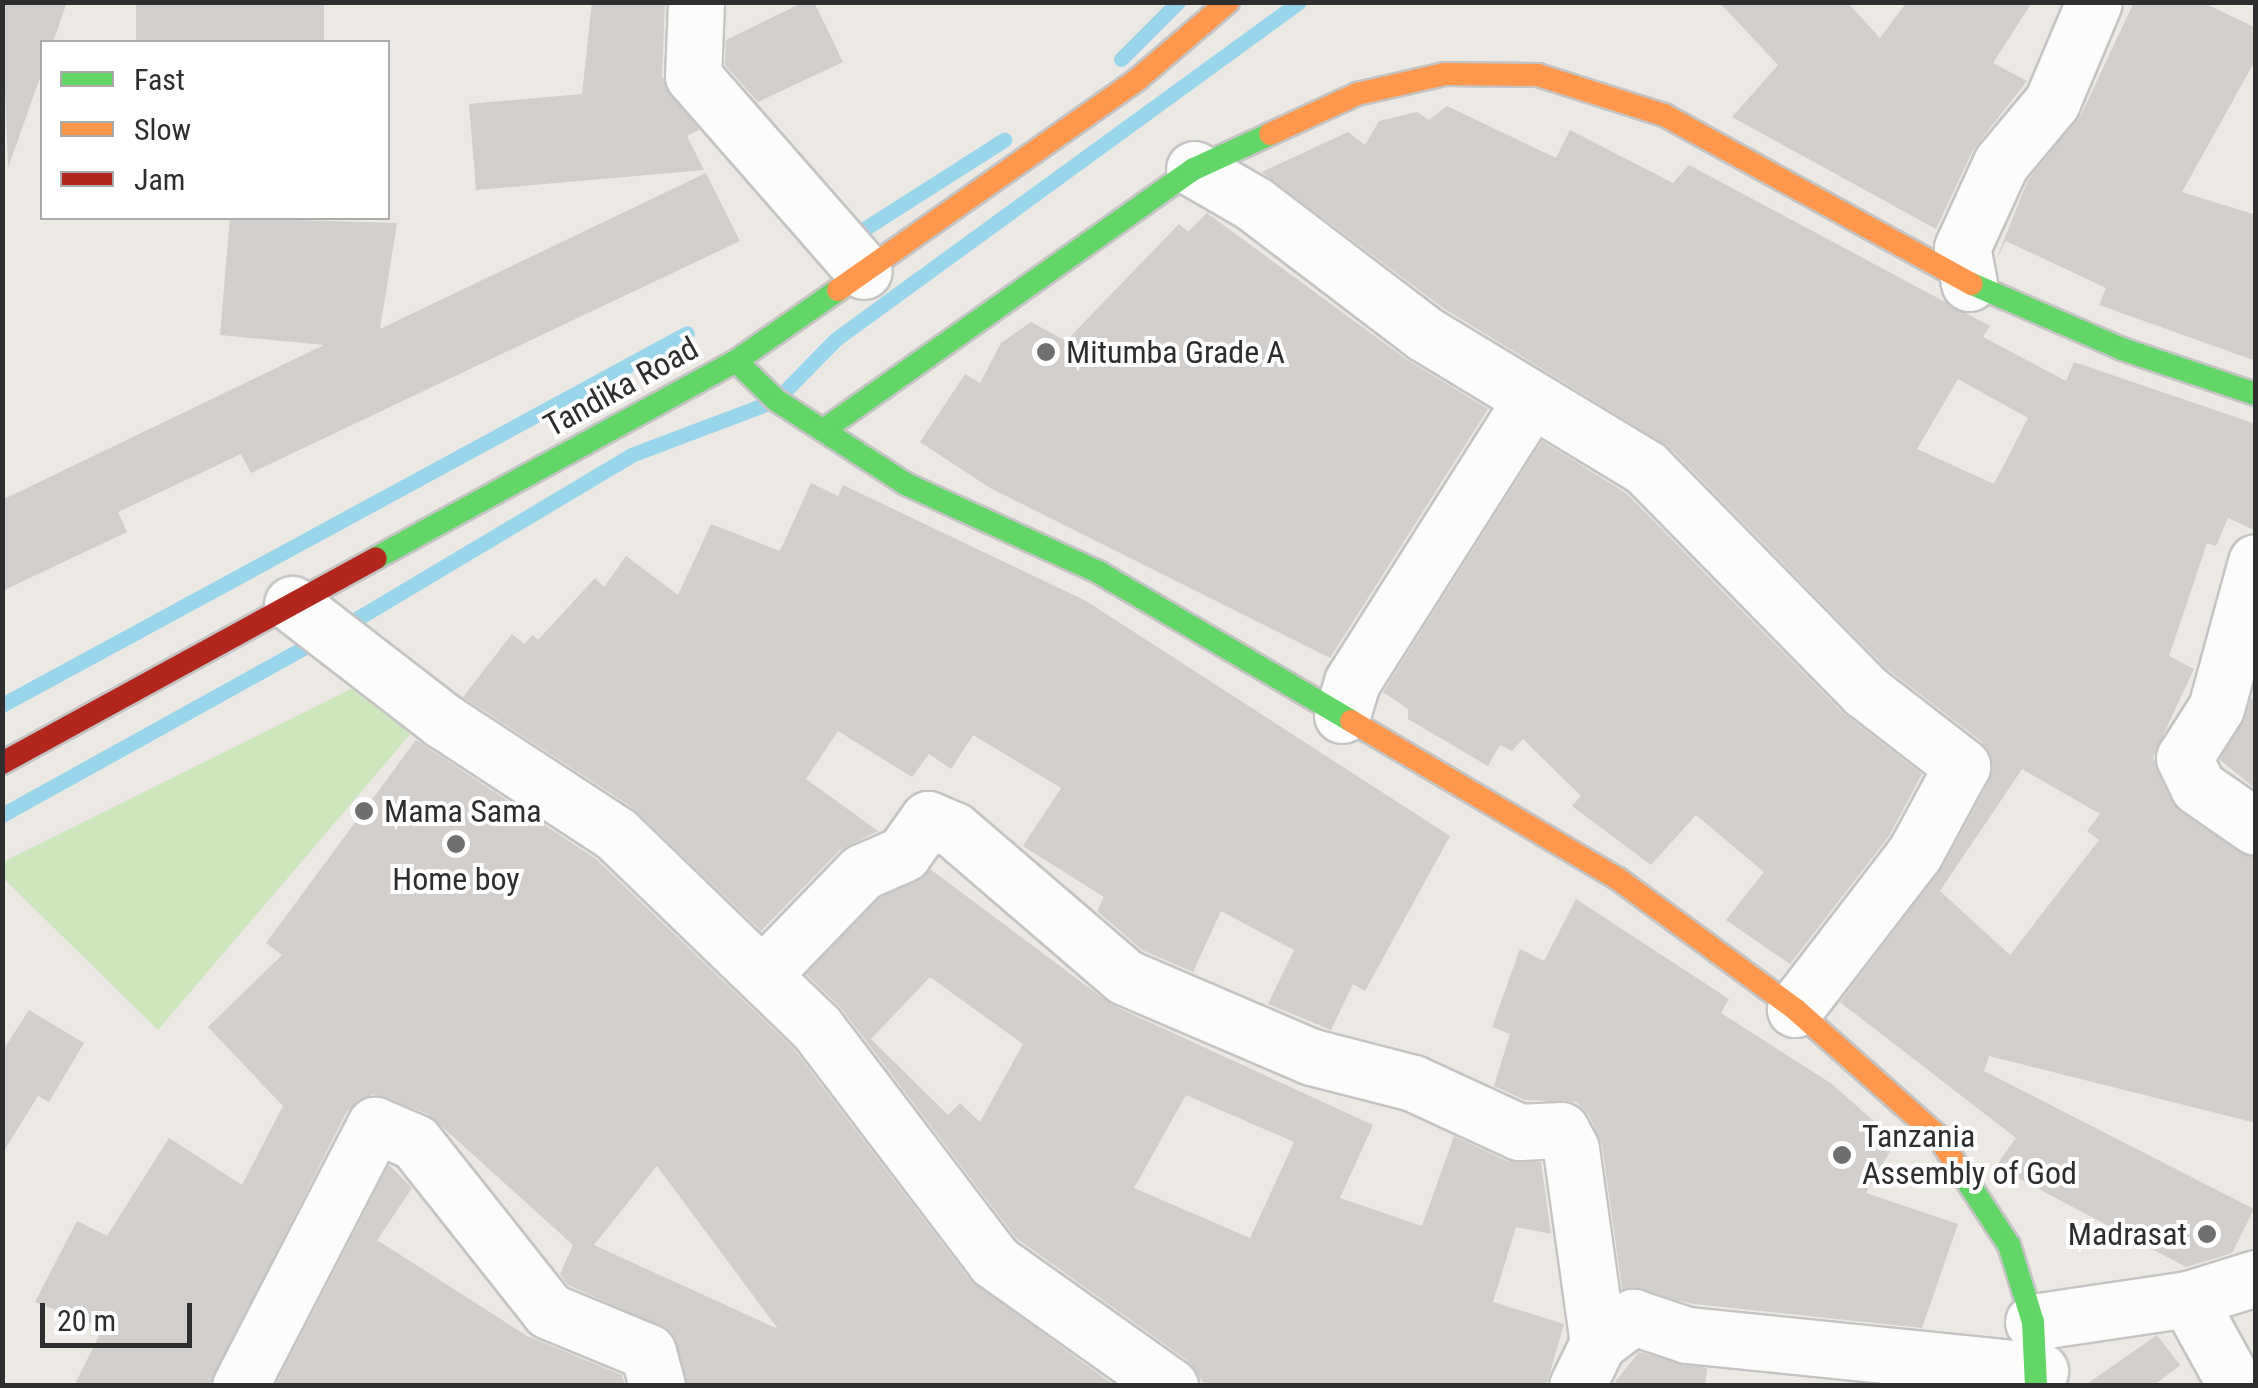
<!DOCTYPE html>
<style>
body{margin:0}
#map{position:relative;width:2258px;height:1388px;overflow:hidden;background:#ece8e4;font-family:"Roboto Condensed",sans-serif}
div>[style]{position:absolute}
.green>*{inset:0;background:#cee6be}
.stream>*{height:15px;margin:-7.5px;padding:0 7.5px;transform-origin:7.5px;border-radius:7.5px;background:#99d6ec}
.building>*{inset:0;background:#d1cecb;transform-origin:0 0}
.roads{filter:drop-shadow(2px 0 #c5c4c5) drop-shadow(-2px 0 #c5c4c5) drop-shadow(0 2px #c5c4c5) drop-shadow(0 -2px #c5c4c5)}
.street>*{height:55px;margin:-27.5px;padding:0 27.5px;transform-origin:27.5px;border-radius:27.5px;background:#fcfcfb}
.fast>*{height:22px;margin:-11px;padding:0 11px;transform-origin:11px;border-radius:11px;background:#63d668}
.slow>*{height:22px;margin:-11px;padding:0 11px;transform-origin:11px;border-radius:11px;background:#ff974d}
.jam>*{height:22px;margin:-11px;padding:0 11px;transform-origin:11px;border-radius:11px;background:#b3261e}
.dots>*{width:28px;height:28px;translate:-50% -50%;box-sizing:border-box;border:5px solid #fff;border-radius:50%}
span{translate:-50% -50%;white-space:nowrap;text-align:center;line-height:1.15;-webkit-text-stroke:8px #fff;paint-order:stroke}
.poi-label{font-size:32px;color:#2e2e2e}
.left{translate:0 -50%;text-align:left}
.right{translate:-100% -50%;text-align:right}
.street-label{font-size:32px;color:#2e2e2e}
.frame{position:absolute;inset:0;border:5px solid #2e2e2e;pointer-events:none}
.legend{position:absolute;left:40px;top:40px;width:350px;height:180px;box-sizing:border-box;background:#fff;border:2px solid #ababab;margin:0;padding:12px 18px;list-style:none;font-size:30px;color:#2e2e2e}
.legend li{display:flex;align-items:center;gap:20px;height:50px}
.legend b{width:50px;border:2px solid #ababab}
.scale{position:absolute;left:40px;top:1303px;width:152px;height:45px;box-sizing:border-box;border:5px solid #2e2e2e;border-top:0;padding-left:12px;font-size:30px;line-height:35px;white-space:nowrap;color:#2e2e2e;-webkit-text-stroke:8px #fff;paint-order:stroke}
</style>
<div id="map">
<div class="green">
<div style="clip-path:polygon(357px 686px,413px 731px,158px 1030px,3px 878px,3px 862px)"></div>
</div>
<div class="stream">
<div style="left:1121px;top:59px;width:81px;rotate:-45deg"></div>
<div style="left:850px;top:238px;width:183px;rotate:-32.5deg"></div>
<div style="left:782px;top:394px;width:77px;rotate:-45.5deg"></div>
<div style="left:836px;top:339px;width:573px;rotate:-36.05deg"></div>
<div style="left:343px;top:627px;width:335px;rotate:-30.8deg"></div>
<div style="left:631px;top:455px;width:141px;rotate:-20.7deg"></div>
<div style="left:2px;top:705px;width:779px;rotate:-28.5deg"></div>
<div style="left:2px;top:815px;width:361px;rotate:-29deg"></div>
</div>
<div class="building">
<div style="clip-path:polygon(2px 2px,67px 2px,53px 42px,42px 42px,42px 72px,8px 168px)"></div>
<div style="left:136px;top:2px;width:188px;height:40px"></div>
<div style="clip-path:polygon(592px 2px,665px 2px,662px 76px,699px 130px,687px 136px,704px 170px,476px 190px,469px 104px,582px 94px)"></div>
<div style="clip-path:polygon(804px 2px,814px 2px,843px 62px,758px 102px,725px 65px,726px 40px)"></div>
<div style="clip-path:polygon(1719px 2px,1847px 2px,1880px 38px,1907px 2px,2032px 2px,1993px 63px,2027px 81px,1973px 150px,1936px 229px,1732px 117px,1778px 65px)"></div>
<div style="clip-path:polygon(2134px 2px,2202px 2px,2256px 28px,2256px 59px,2182px 192px,2256px 215px,2256px 361px,2099px 305px,2106px 288px,2006px 241px,1996px 260px,2028px 180px,2081px 115px)"></div>
<div style="clip-path:polygon(evenodd,1447px 106px,1556px 158px,1570px 130px,1673px 183px,1689px 165px,1990px 326px,1983px 337px,2066px 381px,2074px 362px,2256px 424px,2256px 531px,2228px 518px,2216px 546px,2207px 543px,2169px 656px,2194px 669px,2153px 757px,2180px 812px,2256px 858px,2256px 1123px,1989px 1056px,1984px 1071px,2254px 1209px,2232px 1253px,2186px 1267px,2014px 1176px,1998px 1163px,2016px 1138px,1840px 1002px,1942px 868px,1990px 780px,1990px 753px,1982px 742px,1886px 668px,1668px 446px,1443px 308px,1262px 172px,1348px 132px,1365px 145px,1379px 121px,1417px 112px,1429px 120px,1447px 106px,1958px 379px,2028px 418px,1994px 484px,1917px 449px,1958px 379px,1447px 106px,2022px 769px,2100px 814px,2087px 831px,2099px 840px,2010px 955px,1940px 891px,2022px 769px)"></div>
<div style="clip-path:polygon(706px 173px,740px 241px,251px 473px,241px 454px,118px 512px,127px 532px,2px 591px,2px 500px,324px 345px,220px 335px,230px 218px,397px 223px,380px 329px)"></div>
<div style="clip-path:polygon(1207px 213px,1406px 359px,1488px 409px,1330px 658px,990px 488px,920px 442px,965px 374px,980px 383px,1001px 343px,1031px 322px,1066px 341px,1179px 224px,1188px 232px)"></div>
<div style="clip-path:polygon(1542px 441px,1626px 493px,1843px 713px,1922px 774px,1889px 836px,1790px 964px,1726px 920px,1764px 872px,1696px 815px,1651px 865px,1572px 806px,1581px 796px,1523px 739px,1512px 751px,1500px 745px,1488px 766px,1408px 719px,1408px 709px,1383px 692px)"></div>
<div style="clip-path:polygon(811px 483px,838px 496px,843px 485px,1086px 601px,1450px 836px,1365px 991px,1353px 984px,1331px 1030px,1268px 1004px,1294px 950px,1221px 911px,1193px 972px,1142px 950px,1097px 911px,1104px 897px,1023px 846px,1061px 788px,973px 735px,951px 769px,929px 754px,912px 777px,838px 731px,806px 779px,878px 831px,840px 850px,761px 931px,633px 808px,463px 697px,512px 634px,524px 644px,533px 635px,538px 640px,595px 578px,604px 587px,626px 556px,678px 595px,711px 524px,780px 551px)"></div>
<div style="clip-path:polygon(2251px 698px,2256px 700px,2256px 789px,2220px 760px)"></div>
<div style="clip-path:polygon(evenodd,416px 740px,596px 859px,793px 1048px,970px 1280px,1115px 1386px,687px 1386px,671px 1331px,568px 1285px,560px 1274px,573px 1245px,428px 1114px,373px 1094px,347px 1111px,209px 1386px,74px 1386px,103px 1328px,35px 1302px,77px 1221px,107px 1236px,169px 1138px,242px 1185px,283px 1106px,208px 1027px,282px 955px,266px 943px,416px 740px,657px 1166px,778px 1329px,594px 1245px,657px 1166px)"></div>
<div style="clip-path:polygon(evenodd,930px 869px,1112px 1005px,1373px 1125px,1340px 1198px,1422px 1226px,1454px 1136px,1507px 1161px,1541px 1162px,1551px 1234px,1516px 1227px,1493px 1302px,1564px 1324px,1546px 1386px,1206px 1386px,1188px 1361px,1016px 1238px,841px 1008px,806px 974px,880px 898px,930px 869px,930px 977px,1023px 1044px,980px 1122px,960px 1103px,948px 1115px,871px 1039px,930px 977px,930px 869px,1186px 1095px,1294px 1142px,1250px 1238px,1134px 1188px,1186px 1095px)"></div>
<div style="clip-path:polygon(1576px 899px,1729px 999px,1721px 1013px,1832px 1084px,1896px 1141px,1866px 1193px,1958px 1224px,1922px 1328px,1694px 1304px,1622px 1289px,1602px 1145px,1589px 1115px,1576px 1102px,1525px 1100px,1494px 1086px,1510px 1034px,1492px 1027px,1520px 949px,1544px 961px)"></div>
<div style="clip-path:polygon(29px 1010px,84px 1043px,49px 1102px,38px 1096px,2px 1154px,2px 1052px)"></div>
<div style="clip-path:polygon(389px 1165px,412px 1188px,377px 1240px,527px 1336px,622px 1375px,625px 1386px,275px 1386px)"></div>
<div style="clip-path:polygon(2157px 1335px,2180px 1365px,2153px 1386px,2084px 1386px)"></div>
<div style="clip-path:polygon(1639px 1352px,1707px 1368px,1705px 1386px,1612px 1386px)"></div>
</div>
<div class="roads">
<div class="street">
<div style="left:696px;top:2px;width:74px;rotate:92.3deg"></div>
<div style="left:693px;top:76px;width:259px;rotate:48.8deg"></div>
<div style="left:1194px;top:169px;width:68px;rotate:30deg"></div>
<div style="left:1253px;top:203px;width:216px;rotate:37.3deg"></div>
<div style="left:1425px;top:334px;width:258px;rotate:31.2deg"></div>
<div style="left:1646px;top:468px;width:313px;rotate:45.5deg"></div>
<div style="left:1865px;top:691px;width:123px;rotate:37.7deg"></div>
<div style="left:1962px;top:766px;width:99px;rotate:118.4deg"></div>
<div style="left:1915px;top:853px;width:197px;rotate:127.6deg"></div>
<div style="left:1969px;top:283px;width:36px;rotate:-101deg"></div>
<div style="left:1962px;top:248px;width:94px;rotate:-65.4deg"></div>
<div style="left:2001px;top:163px;width:80px;rotate:-50.1deg"></div>
<div style="left:2052px;top:102px;width:108px;rotate:-67.2deg"></div>
<div style="left:2256px;top:562px;width:151px;rotate:105.3deg"></div>
<div style="left:2216px;top:708px;width:59px;rotate:122.6deg"></div>
<div style="left:2184px;top:758px;width:32px;rotate:64deg"></div>
<div style="left:2198px;top:787px;width:70px;rotate:34.6deg"></div>
<div style="left:292px;top:604px;width:190px;rotate:37.7deg"></div>
<div style="left:442px;top:720px;width:208px;rotate:33.2deg"></div>
<div style="left:616px;top:834px;width:278px;rotate:44deg"></div>
<div style="left:816px;top:1027px;width:294px;rotate:52.7deg"></div>
<div style="left:994px;top:1261px;width:216px;rotate:35.4deg"></div>
<div style="left:1342px;top:715px;width:34px;rotate:-73deg"></div>
<div style="left:1352px;top:682px;width:334px;rotate:-57.6deg"></div>
<div style="left:764px;top:973px;width:141px;rotate:-45.9deg"></div>
<div style="left:862px;top:872px;width:45px;rotate:-23.7deg"></div>
<div style="left:903px;top:854px;width:43px;rotate:-54.5deg"></div>
<div style="left:928px;top:819px;width:28px;rotate:23deg"></div>
<div style="left:954px;top:830px;width:225px;rotate:40.7deg"></div>
<div style="left:1125px;top:977px;width:203px;rotate:23.2deg"></div>
<div style="left:1312px;top:1057px;width:104px;rotate:14.4deg"></div>
<div style="left:1413px;top:1083px;width:117px;rotate:24.8deg"></div>
<div style="left:1519px;top:1132px;width:42px;rotate:-2.7deg"></div>
<div style="left:1561px;top:1130px;width:21px;rotate:62deg"></div>
<div style="left:1571px;top:1149px;width:196px;rotate:82.1deg"></div>
<div style="left:2188px;top:1299px;width:99px;rotate:61.1deg"></div>
<div style="left:2033px;top:1322px;width:157px;rotate:-8.4deg"></div>
<div style="left:2188px;top:1299px;width:71px;rotate:-17.2deg"></div>
<div style="left:240px;top:1386px;width:294px;rotate:-62.7deg"></div>
<div style="left:375px;top:1125px;width:43px;rotate:23deg"></div>
<div style="left:415px;top:1142px;width:216px;rotate:51.6deg"></div>
<div style="left:549px;top:1311px;width:107px;rotate:22.5deg"></div>
<div style="left:648px;top:1352px;width:35px;rotate:75deg"></div>
<div style="left:1577px;top:1386px;width:48px;rotate:-64deg"></div>
<div style="left:1598px;top:1343px;width:44px;rotate:-36.6deg"></div>
<div style="left:1633px;top:1317px;width:57px;rotate:18.4deg"></div>
<div style="left:1687px;top:1335px;width:355px;rotate:5.8deg"></div>
</div>
<div class="fast">
<div style="left:1972px;top:284px;width:163px;rotate:23.4deg"></div>
<div style="left:2122px;top:349px;width:141px;rotate:18.6deg"></div>
<div style="left:736px;top:361px;width:56px;rotate:44.3deg"></div>
<div style="left:776px;top:400px;width:155px;rotate:32.9deg"></div>
<div style="left:906px;top:484px;width:213px;rotate:24.6deg"></div>
<div style="left:1100px;top:573px;width:291px;rotate:30.5deg"></div>
<div style="left:825px;top:429px;width:451px;rotate:-35.2deg"></div>
<div style="left:1194px;top:169px;width:84px;rotate:-24.7deg"></div>
<div style="left:376px;top:558px;width:410px;rotate:-28.7deg"></div>
<div style="left:736px;top:361px;width:124px;rotate:-34.8deg"></div>
<div style="left:1954px;top:1161px;width:100px;rotate:56.8deg"></div>
<div style="left:2009px;top:1245px;width:81px;rotate:72.7deg"></div>
<div style="left:2033px;top:1322px;width:64px;rotate:87.3deg"></div>
</div>
<div class="slow">
<div style="left:1270px;top:134px;width:96px;rotate:-24.7deg"></div>
<div style="left:1357px;top:94px;width:90px;rotate:-12.8deg"></div>
<div style="left:1445px;top:74px;width:93px;rotate:0.6deg"></div>
<div style="left:1538px;top:75px;width:132px;rotate:17.6deg"></div>
<div style="left:1664px;top:115px;width:351px;rotate:28.8deg"></div>
<div style="left:838px;top:290px;width:367px;rotate:-35.1deg"></div>
<div style="left:1138px;top:79px;width:118px;rotate:-40.5deg"></div>
<div style="left:1351px;top:721px;width:310px;rotate:30.6deg"></div>
<div style="left:1618px;top:879px;width:220px;rotate:36.3deg"></div>
<div style="left:1795px;top:1009px;width:190px;rotate:41.6deg"></div>
<div style="left:1937px;top:1135px;width:31px;rotate:57deg"></div>
</div>
<div class="jam">
<div style="left:2px;top:763px;width:426px;rotate:-28.7deg"></div>
</div>
</div>
<div class="dots">
<div style="left:1046px;top:352px;background:#706f6e"></div>
<div style="left:364px;top:811px;background:#706f6e"></div>
<div style="left:456px;top:844px;background:#706f6e"></div>
<div style="left:1842px;top:1155px;background:#706f6e"></div>
<div style="left:2207px;top:1234px;background:#706f6e"></div>
</div>
<div class="poi-label">
<span class="left" style="left:1066px;top:352px">Mitumba Grade A</span>
<span class="left" style="left:384px;top:811px">Mama Sama</span>
<span style="left:456px;top:879px">Home boy</span>
<span class="left" style="left:1862px;top:1155px">Tanzania<br>Assembly of God</span>
<span class="right" style="left:2187px;top:1234px">Madrasat</span>
</div>
<div class="street-label">
<span style="left:621px;top:387px;rotate:-29deg">Tandika Road</span>
</div>
<div class="frame"></div>
<ul class="legend">
<li><b style="height:12px;background:#63d668"></b>Fast</li>
<li><b style="height:12px;background:#ff974d"></b>Slow</li>
<li><b style="height:12px;background:#b3261e"></b>Jam</li>
</ul>
<div class="scale">20 m</div>
</div>
